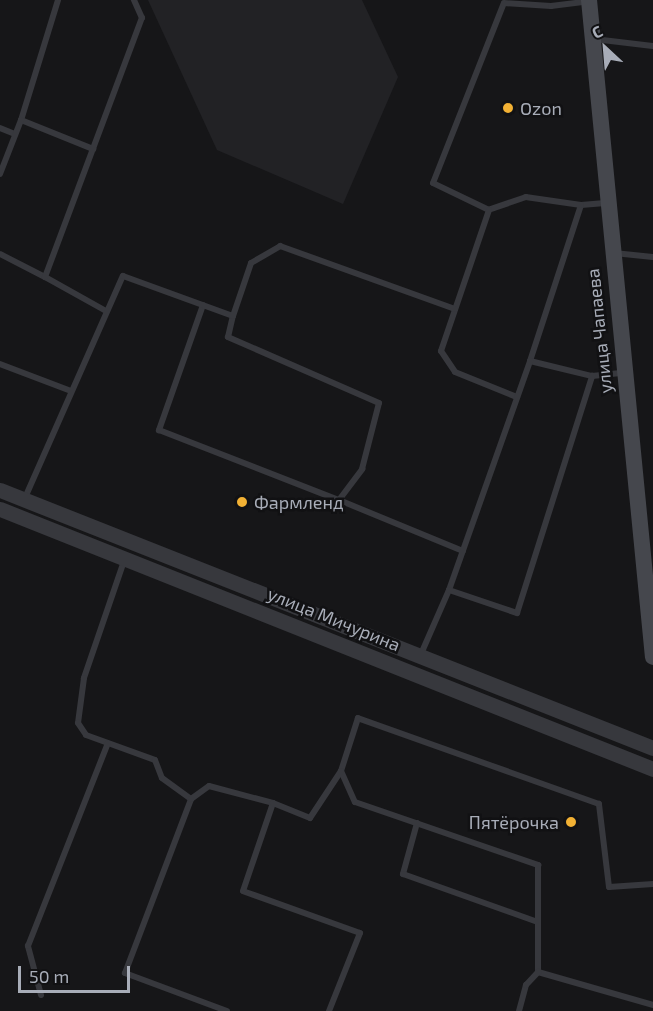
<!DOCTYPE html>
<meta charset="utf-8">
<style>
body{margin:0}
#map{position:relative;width:653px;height:1011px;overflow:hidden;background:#161618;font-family:"Exo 2",sans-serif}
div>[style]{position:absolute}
.built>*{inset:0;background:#222225}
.service>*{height:6px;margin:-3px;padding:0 3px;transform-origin:3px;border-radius:3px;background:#37383d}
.tertiary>*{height:15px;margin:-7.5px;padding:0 7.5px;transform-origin:7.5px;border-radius:7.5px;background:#37383d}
.secondary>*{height:16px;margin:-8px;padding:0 8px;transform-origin:8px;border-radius:8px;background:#45474d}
.dots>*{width:16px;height:16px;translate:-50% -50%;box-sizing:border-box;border:3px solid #111113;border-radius:50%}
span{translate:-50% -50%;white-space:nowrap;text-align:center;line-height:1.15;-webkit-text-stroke:5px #111113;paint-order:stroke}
.poi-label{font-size:18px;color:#a8adb8}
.left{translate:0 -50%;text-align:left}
.right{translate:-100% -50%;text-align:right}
.street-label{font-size:18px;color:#a8adb8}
.north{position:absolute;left:575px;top:18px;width:60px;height:60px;-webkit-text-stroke:4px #111113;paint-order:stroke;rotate:334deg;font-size:16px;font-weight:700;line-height:24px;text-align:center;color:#a8adb8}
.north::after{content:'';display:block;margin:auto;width:21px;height:27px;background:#a8adb8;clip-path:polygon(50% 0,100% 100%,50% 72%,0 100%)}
.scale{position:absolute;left:18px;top:966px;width:112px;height:27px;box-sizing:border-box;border:3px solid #a8adb8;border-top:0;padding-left:8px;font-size:18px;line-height:21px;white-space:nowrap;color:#a8adb8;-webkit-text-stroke:4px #111113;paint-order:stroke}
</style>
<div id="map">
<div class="built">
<i style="clip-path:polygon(148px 0,362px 0,398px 77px,343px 204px,217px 150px)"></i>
</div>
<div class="service">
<i style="left:58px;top:0;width:126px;rotate:107.1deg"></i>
<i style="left:21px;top:120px;width:78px;rotate:21.9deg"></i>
<i style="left:594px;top:39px;width:59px;rotate:6.8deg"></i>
<i style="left:0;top:128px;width:16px;rotate:22deg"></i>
<i style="left:0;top:174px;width:58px;rotate:-68.7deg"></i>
<i style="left:605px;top:203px;width:24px;rotate:175deg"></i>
<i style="left:581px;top:205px;width:164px;rotate:108.1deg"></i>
<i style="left:530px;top:361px;width:64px;rotate:13.6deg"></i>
<i style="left:592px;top:376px;width:31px;rotate:-6deg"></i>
<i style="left:581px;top:205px;width:56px;rotate:-171.7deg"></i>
<i style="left:526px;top:197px;width:39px;rotate:161deg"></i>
<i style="left:489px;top:210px;width:62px;rotate:-154.3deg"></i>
<i style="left:433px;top:183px;width:193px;rotate:-68.5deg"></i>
<i style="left:504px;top:3px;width:47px;rotate:3.7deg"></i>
<i style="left:551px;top:6px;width:38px;rotate:-7deg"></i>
<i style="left:489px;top:210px;width:149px;rotate:108.8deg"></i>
<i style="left:441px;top:351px;width:25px;rotate:56deg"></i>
<i style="left:455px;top:372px;width:67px;rotate:22deg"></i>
<i style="left:614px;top:253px;width:39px;rotate:6deg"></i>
<i style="left:0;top:254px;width:51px;rotate:27.1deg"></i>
<i style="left:203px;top:305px;width:133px;rotate:109.4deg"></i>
<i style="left:159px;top:430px;width:193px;rotate:21.3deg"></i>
<i style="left:339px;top:500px;width:39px;rotate:-53deg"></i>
<i style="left:362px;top:469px;width:68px;rotate:-75.6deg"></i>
<i style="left:379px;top:403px;width:165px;rotate:-156.4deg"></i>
<i style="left:228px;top:337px;width:22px;rotate:-77deg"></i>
<i style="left:106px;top:311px;width:70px;rotate:-150.9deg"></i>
<i style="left:45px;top:277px;width:277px;rotate:-69.5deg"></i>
<i style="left:142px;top:18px;width:20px;rotate:-114deg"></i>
<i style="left:0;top:364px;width:76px;rotate:20.8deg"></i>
<i style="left:24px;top:500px;width:245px;rotate:-66.2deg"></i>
<i style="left:123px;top:276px;width:117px;rotate:20deg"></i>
<i style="left:233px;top:316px;width:56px;rotate:-71.2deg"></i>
<i style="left:251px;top:263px;width:34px;rotate:-30deg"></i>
<i style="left:280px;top:246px;width:186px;rotate:19.8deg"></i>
<i style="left:339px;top:500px;width:134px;rotate:22.4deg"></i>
<i style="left:124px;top:561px;width:124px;rotate:108.9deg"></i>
<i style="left:84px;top:678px;width:45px;rotate:97.6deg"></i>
<i style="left:78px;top:723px;width:14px;rotate:56deg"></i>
<i style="left:86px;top:735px;width:73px;rotate:19.9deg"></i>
<i style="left:155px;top:760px;width:19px;rotate:69deg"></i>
<i style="left:162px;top:778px;width:36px;rotate:36deg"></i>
<i style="left:449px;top:590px;width:243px;rotate:-70.5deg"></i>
<i style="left:421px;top:654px;width:70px;rotate:-66.4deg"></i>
<i style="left:449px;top:590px;width:72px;rotate:18.7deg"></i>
<i style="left:517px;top:613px;width:249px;rotate:-72.4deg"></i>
<i style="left:417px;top:823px;width:53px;rotate:105.4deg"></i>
<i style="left:403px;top:874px;width:143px;rotate:19.6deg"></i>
<i style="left:653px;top:884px;width:44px;rotate:176.1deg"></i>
<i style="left:609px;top:887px;width:84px;rotate:-96.9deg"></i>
<i style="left:599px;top:804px;width:256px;rotate:-160.4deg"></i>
<i style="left:358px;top:718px;width:56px;rotate:107.8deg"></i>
<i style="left:341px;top:771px;width:34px;rotate:66deg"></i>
<i style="left:355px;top:802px;width:194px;rotate:19deg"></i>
<i style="left:538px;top:865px;width:107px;rotate:90deg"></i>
<i style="left:538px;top:972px;width:120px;rotate:16deg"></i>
<i style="left:41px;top:995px;width:51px;rotate:-104.9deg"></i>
<i style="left:28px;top:946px;width:218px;rotate:-68.5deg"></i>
<i style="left:227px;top:1011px;width:109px;rotate:-159.6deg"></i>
<i style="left:125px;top:973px;width:186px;rotate:-69.2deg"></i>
<i style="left:191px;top:799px;width:22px;rotate:-36deg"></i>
<i style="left:209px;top:786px;width:66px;rotate:14.9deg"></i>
<i style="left:329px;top:1011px;width:84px;rotate:-68.3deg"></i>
<i style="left:360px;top:933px;width:124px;rotate:-160.3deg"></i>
<i style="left:243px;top:891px;width:93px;rotate:-71.2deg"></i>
<i style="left:273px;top:803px;width:40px;rotate:22deg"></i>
<i style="left:310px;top:818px;width:56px;rotate:-56.6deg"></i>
<i style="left:519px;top:1011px;width:27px;rotate:-75deg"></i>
<i style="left:526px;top:985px;width:18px;rotate:-47deg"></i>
</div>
<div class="tertiary">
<i style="left:0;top:490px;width:702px;rotate:21.56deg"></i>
<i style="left:0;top:509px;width:703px;rotate:21.71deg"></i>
</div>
<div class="secondary">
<i style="left:589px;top:0;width:660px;rotate:84.44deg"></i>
</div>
<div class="dots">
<i style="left:508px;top:108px;background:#f2b134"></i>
<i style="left:242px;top:502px;background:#f2b134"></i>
<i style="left:571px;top:822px;background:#f2b134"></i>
</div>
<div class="poi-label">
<span class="left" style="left:520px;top:108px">Ozon</span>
<span class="left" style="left:254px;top:502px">Фармленд</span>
<span class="right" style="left:559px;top:822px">Пятёрочка</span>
</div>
<div class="street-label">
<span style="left:599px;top:331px;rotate:-96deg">улица Чапаева</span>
<span style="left:334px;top:619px;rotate:22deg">улица Мичурина</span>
</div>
<div class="north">С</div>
<div class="scale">50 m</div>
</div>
